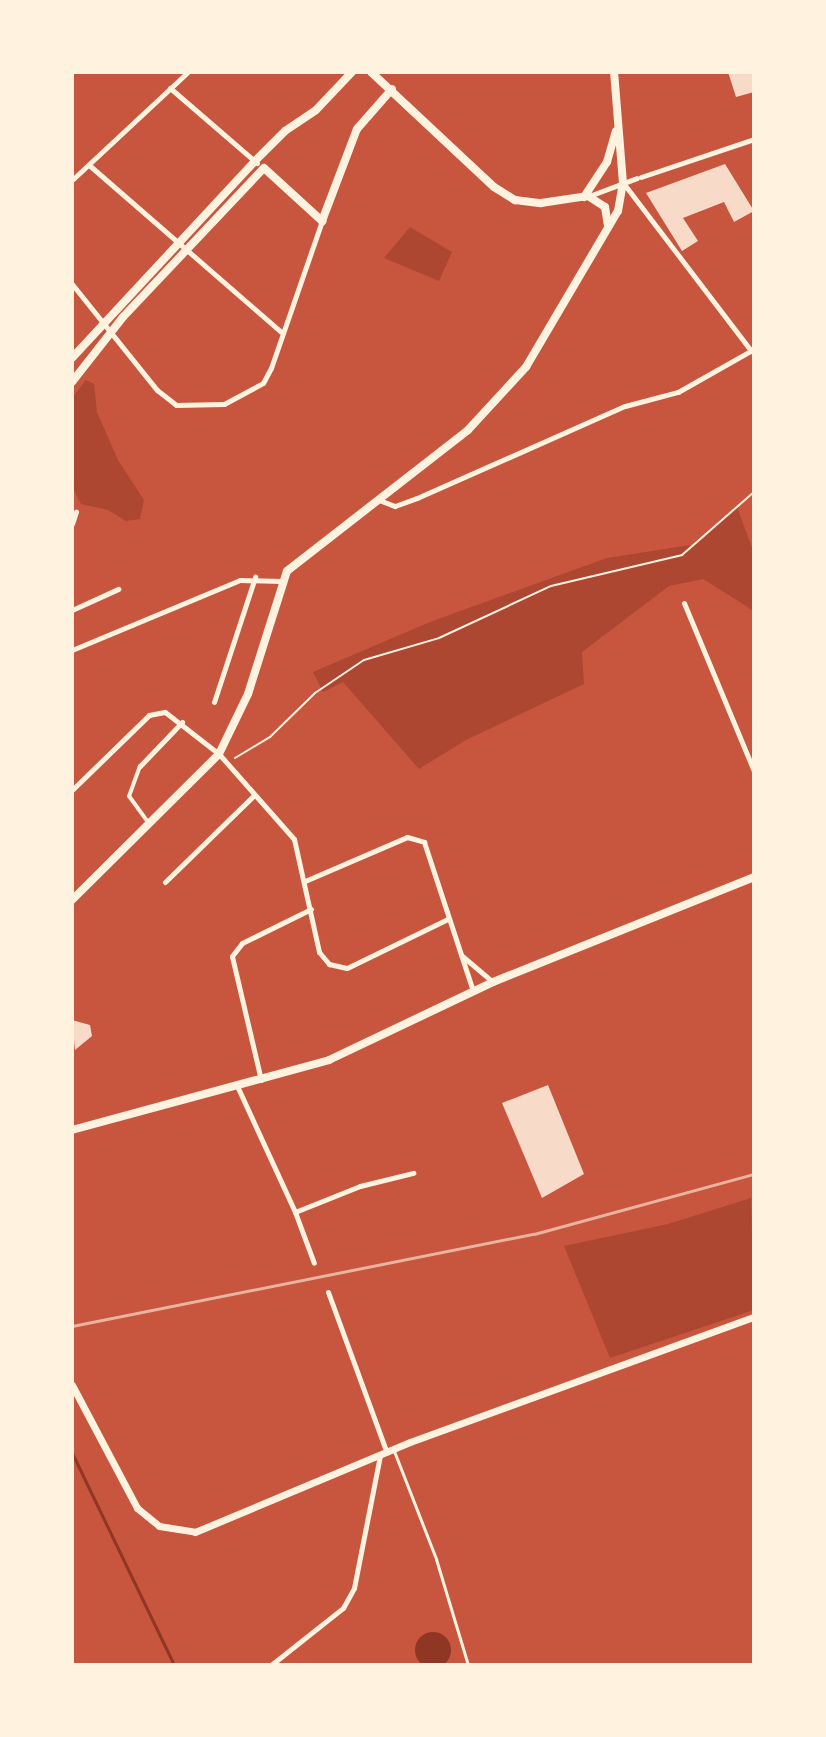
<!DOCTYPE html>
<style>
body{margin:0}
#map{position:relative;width:826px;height:1737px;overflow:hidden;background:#c8553d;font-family:"DejaVu Sans",sans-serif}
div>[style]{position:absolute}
.green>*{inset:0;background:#ae4732}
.water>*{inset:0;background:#8f3625}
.round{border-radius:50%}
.stream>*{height:3px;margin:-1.5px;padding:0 1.5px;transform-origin:1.5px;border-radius:1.5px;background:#8f3625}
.building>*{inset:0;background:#f7dbc8}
.path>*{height:2px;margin:-1px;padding:0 1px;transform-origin:1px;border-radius:1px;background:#fff3e0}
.service>*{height:3px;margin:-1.5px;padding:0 1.5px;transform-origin:1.5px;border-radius:1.5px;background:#fff3e0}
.pedestrian>*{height:4px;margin:-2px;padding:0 2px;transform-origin:2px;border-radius:2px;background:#fff3e0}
.minor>*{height:5px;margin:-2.5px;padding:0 2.5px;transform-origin:2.5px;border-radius:2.5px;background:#fff3e0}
.tertiary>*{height:7px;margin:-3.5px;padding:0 3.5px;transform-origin:3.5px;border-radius:3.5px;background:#fff3e0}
.secondary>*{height:8px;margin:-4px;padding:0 4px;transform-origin:4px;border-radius:4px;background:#fff3e0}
.rail>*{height:3px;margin:-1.5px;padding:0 1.5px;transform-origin:1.5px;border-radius:1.5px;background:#e9b49f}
span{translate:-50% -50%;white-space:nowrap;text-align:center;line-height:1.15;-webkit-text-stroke:6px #fff3e0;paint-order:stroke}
.frame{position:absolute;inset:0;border:74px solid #fff3e0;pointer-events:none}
</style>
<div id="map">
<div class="green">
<i style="clip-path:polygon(410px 227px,452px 252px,439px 281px,384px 258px)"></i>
<i style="clip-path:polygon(86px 380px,94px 384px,97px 412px,118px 460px,144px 500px,140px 519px,126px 521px,108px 510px,81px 504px,74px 490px,72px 398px)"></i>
<i style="clip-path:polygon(737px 507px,754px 553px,754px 611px,703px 579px,669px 586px,582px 652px,584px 684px,466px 740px,419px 769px,343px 682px,323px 692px,313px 672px,430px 622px,607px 558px,697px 544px)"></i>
<i style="clip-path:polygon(751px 1198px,754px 1310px,610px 1358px,564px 1246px,668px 1224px)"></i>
</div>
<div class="water">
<i class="round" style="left:415px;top:1632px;width:36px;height:36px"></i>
</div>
<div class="stream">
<i style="left:72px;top:1453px;width:235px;rotate:64.3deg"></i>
</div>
<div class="building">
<i style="clip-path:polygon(728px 72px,754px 72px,754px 92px,736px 97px)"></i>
<i style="clip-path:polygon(725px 164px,754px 211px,734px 222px,724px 202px,683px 218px,698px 241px,682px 251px,646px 193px)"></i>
<i style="clip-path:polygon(72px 1020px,90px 1025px,92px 1036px,75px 1050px)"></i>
<i style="clip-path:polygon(548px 1085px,584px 1174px,542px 1198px,502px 1103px)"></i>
</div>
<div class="path">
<i style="left:235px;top:758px;width:41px;rotate:-31deg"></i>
<i style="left:270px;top:737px;width:63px;rotate:-44.4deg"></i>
<i style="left:315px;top:693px;width:59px;rotate:-34deg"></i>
<i style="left:364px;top:660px;width:78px;rotate:-16.3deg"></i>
<i style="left:439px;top:638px;width:123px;rotate:-24.9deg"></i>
<i style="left:551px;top:586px;width:135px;rotate:-13.3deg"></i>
<i style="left:682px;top:555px;width:96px;rotate:-41.2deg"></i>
</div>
<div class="service">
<i style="left:394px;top:1451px;width:116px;rotate:68.7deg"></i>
<i style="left:436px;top:1559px;width:111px;rotate:73.2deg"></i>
</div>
<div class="pedestrian">
<i style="left:140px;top:766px;width:32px;rotate:110deg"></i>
<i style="left:129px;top:796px;width:32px;rotate:54deg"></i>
</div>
<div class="minor">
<i style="left:170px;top:88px;width:115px;rotate:40.8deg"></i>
<i style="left:89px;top:165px;width:254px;rotate:41deg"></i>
<i style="left:641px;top:177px;width:119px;rotate:-18.6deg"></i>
<i style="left:72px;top:180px;width:158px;rotate:-43deg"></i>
<i style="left:624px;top:184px;width:210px;rotate:52.7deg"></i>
<i style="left:589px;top:196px;width:51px;rotate:-20.6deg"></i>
<i style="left:72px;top:284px;width:136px;rotate:51.3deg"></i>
<i style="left:157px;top:390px;width:24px;rotate:38deg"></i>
<i style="left:176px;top:405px;width:48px;rotate:-1.2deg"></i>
<i style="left:224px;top:404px;width:44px;rotate:-28.3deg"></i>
<i style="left:263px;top:383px;width:17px;rotate:-62deg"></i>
<i style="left:271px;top:368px;width:156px;rotate:-70.9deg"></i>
<i style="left:379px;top:500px;width:17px;rotate:21deg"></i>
<i style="left:395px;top:506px;width:23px;rotate:-20deg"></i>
<i style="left:417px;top:498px;width:227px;rotate:-23.9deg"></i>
<i style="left:625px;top:406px;width:55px;rotate:-14.8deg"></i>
<i style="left:678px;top:392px;width:87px;rotate:-29.5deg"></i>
<i style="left:72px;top:524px;width:13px;rotate:-72deg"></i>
<i style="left:684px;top:603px;width:182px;rotate:67.4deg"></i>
<i style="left:72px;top:610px;width:51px;rotate:-24.5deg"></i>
<i style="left:72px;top:650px;width:182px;rotate:-22.6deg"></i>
<i style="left:240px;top:580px;width:41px;rotate:1.4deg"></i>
<i style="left:214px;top:702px;width:132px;rotate:-71.8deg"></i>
<i style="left:140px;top:766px;width:61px;rotate:-46.3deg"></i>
<i style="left:72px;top:790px;width:107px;rotate:-44.2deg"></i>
<i style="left:149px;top:715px;width:16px;rotate:-11deg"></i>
<i style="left:165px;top:712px;width:68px;rotate:37.9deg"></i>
<i style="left:219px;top:754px;width:113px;rotate:48.6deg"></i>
<i style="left:294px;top:839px;width:116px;rotate:77.5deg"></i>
<i style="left:319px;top:952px;width:16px;rotate:50deg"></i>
<i style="left:329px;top:964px;width:18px;rotate:13deg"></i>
<i style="left:347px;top:968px;width:112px;rotate:-25.9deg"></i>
<i style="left:305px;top:881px;width:111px;rotate:-23.3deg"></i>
<i style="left:407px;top:837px;width:18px;rotate:16deg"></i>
<i style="left:424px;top:842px;width:157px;rotate:71.8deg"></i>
<i style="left:165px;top:882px;width:123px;rotate:-44.3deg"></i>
<i style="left:461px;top:955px;width:42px;rotate:40.2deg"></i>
<i style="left:261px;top:1080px;width:127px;rotate:-103.2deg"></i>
<i style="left:232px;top:956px;width:16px;rotate:-52deg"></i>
<i style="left:242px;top:943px;width:77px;rotate:-26.2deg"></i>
<i style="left:238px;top:1088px;width:136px;rotate:65.3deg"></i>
<i style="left:295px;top:1212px;width:70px;rotate:-21.8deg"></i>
<i style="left:360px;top:1186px;width:55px;rotate:-13.8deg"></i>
<i style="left:295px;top:1212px;width:54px;rotate:69.6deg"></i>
<i style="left:328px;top:1292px;width:171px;rotate:69.9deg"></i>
<i style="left:271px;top:1665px;width:92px;rotate:-38.4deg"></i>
<i style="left:343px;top:1608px;width:23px;rotate:-61deg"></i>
<i style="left:354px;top:1588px;width:135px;rotate:-78.9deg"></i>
</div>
<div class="tertiary">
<i style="left:72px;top:1385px;width:139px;rotate:62.1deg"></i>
<i style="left:137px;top:1508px;width:28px;rotate:39deg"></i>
<i style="left:159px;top:1526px;width:36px;rotate:9deg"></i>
<i style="left:195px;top:1532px;width:233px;rotate:-22.7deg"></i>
<i style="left:410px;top:1442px;width:366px;rotate:-20deg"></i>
</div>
<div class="secondary">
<i style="left:371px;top:72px;width:168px;rotate:43.1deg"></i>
<i style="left:494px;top:187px;width:25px;rotate:32deg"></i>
<i style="left:515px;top:200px;width:26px;rotate:7deg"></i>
<i style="left:541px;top:203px;width:48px;rotate:-8.5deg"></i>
<i style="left:588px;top:196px;width:20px;rotate:33deg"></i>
<i style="left:605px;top:207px;width:18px;rotate:81deg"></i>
<i style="left:584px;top:197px;width:42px;rotate:-56.7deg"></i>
<i style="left:607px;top:162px;width:32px;rotate:-74deg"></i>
<i style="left:72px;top:358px;width:269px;rotate:-47.1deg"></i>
<i style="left:255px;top:161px;width:42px;rotate:-45deg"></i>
<i style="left:285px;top:131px;width:37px;rotate:-34deg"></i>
<i style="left:316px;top:110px;width:52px;rotate:-46.5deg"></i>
<i style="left:72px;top:382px;width:83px;rotate:-51.9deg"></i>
<i style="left:123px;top:317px;width:205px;rotate:-46.6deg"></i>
<i style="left:264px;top:168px;width:79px;rotate:42.4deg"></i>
<i style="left:322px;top:221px;width:98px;rotate:-69.2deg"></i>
<i style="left:357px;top:129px;width:53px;rotate:-48.8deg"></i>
<i style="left:72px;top:900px;width:207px;rotate:-44.8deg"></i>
<i style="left:219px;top:754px;width:67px;rotate:-64.2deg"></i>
<i style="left:248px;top:694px;width:129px;rotate:-72.4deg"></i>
<i style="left:287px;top:571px;width:229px;rotate:-37.9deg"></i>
<i style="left:468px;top:430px;width:86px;rotate:-47.4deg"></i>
<i style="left:526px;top:367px;width:181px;rotate:-59.5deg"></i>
<i style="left:618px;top:211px;width:28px;rotate:-80deg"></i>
<i style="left:623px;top:183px;width:111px;rotate:-94.6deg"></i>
<i style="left:72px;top:1130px;width:266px;rotate:-15.2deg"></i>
<i style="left:329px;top:1060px;width:182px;rotate:-25.4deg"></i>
<i style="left:493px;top:982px;width:281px;rotate:-21.9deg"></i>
</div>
<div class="rail">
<i style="left:72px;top:1326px;width:471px;rotate:-11.3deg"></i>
<i style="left:534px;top:1234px;width:228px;rotate:-15.3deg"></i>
</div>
<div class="frame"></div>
</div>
